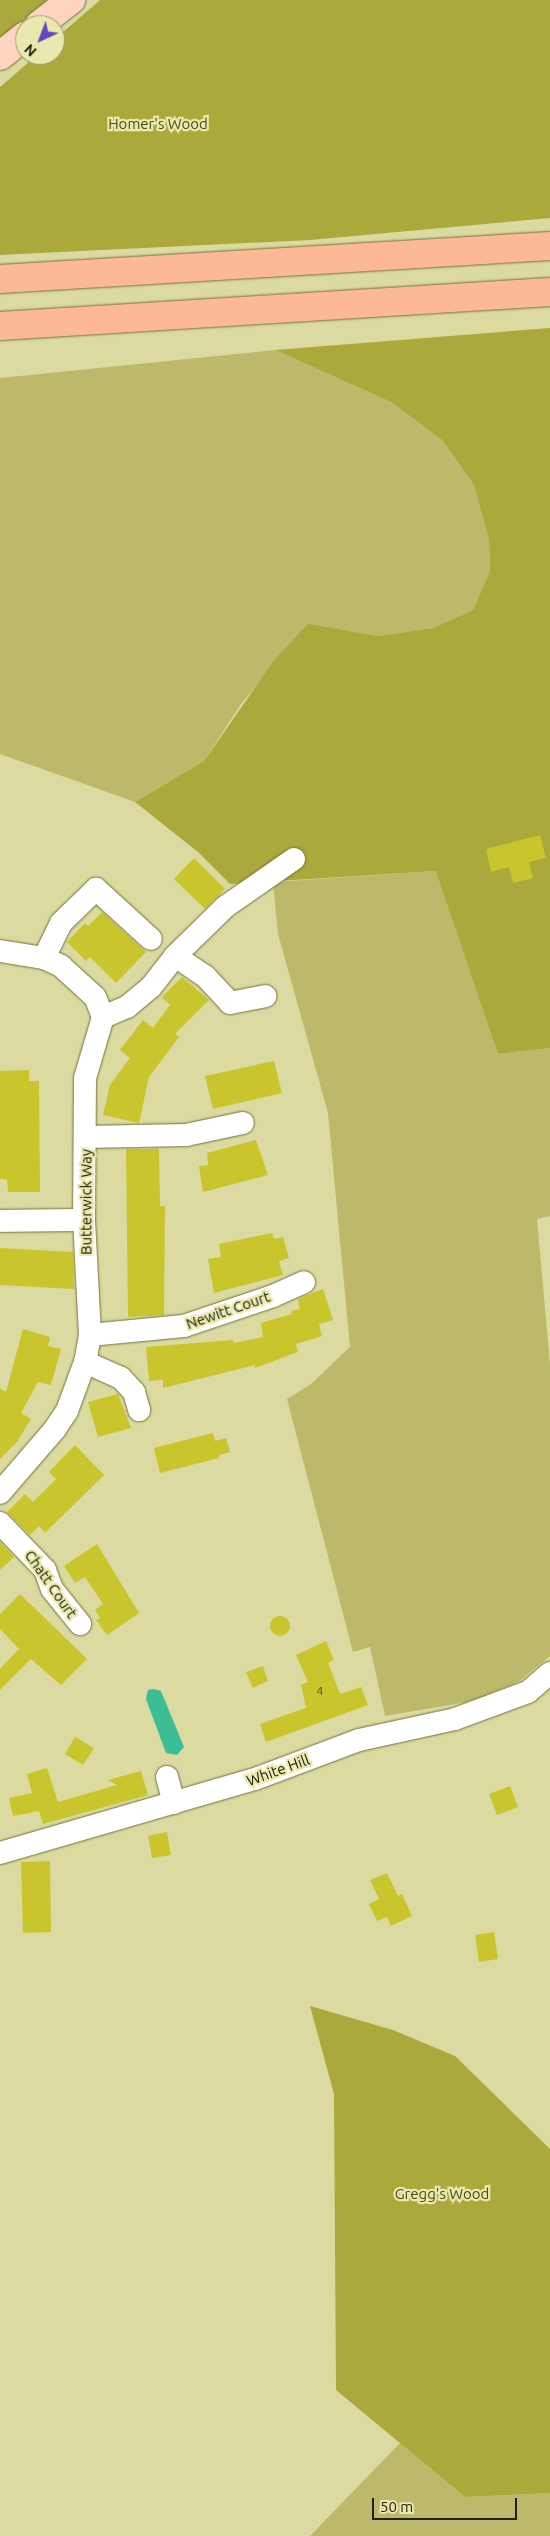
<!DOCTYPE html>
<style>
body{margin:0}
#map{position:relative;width:550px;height:2536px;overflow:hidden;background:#dbdba1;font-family:Ubuntu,sans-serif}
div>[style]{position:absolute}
.green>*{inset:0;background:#bcba6a}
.forest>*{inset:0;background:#aba83c}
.water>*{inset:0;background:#3bbe95}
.building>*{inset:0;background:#c9c52d}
.round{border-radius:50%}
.roads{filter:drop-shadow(0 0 1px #74723c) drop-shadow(0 0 1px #74723c)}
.minor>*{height:22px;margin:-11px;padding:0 11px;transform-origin:11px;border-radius:11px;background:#fff}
.major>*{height:28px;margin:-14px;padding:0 14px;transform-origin:14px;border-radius:14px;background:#fed4c0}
.highway>*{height:28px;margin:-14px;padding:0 14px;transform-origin:14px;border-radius:14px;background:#fdb896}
span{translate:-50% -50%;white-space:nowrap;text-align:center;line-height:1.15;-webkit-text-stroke:4.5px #e9e8ae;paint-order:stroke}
.number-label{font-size:12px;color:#4a4912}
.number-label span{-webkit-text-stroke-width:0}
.park-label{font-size:15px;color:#4e4c13}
.street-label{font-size:15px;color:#202009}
.north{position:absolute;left:15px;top:15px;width:50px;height:50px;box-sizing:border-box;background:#e9e8ae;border:1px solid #99986c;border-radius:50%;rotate:223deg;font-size:14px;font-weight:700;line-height:20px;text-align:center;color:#202009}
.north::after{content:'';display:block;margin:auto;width:18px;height:22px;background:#6147c0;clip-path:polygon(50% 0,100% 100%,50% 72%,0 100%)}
.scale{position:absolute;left:372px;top:2498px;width:145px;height:22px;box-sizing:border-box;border:2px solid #202009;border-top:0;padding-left:6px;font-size:15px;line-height:18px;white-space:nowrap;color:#202009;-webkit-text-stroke:4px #e9e8ae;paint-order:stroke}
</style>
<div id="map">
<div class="green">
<i style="clip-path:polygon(275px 350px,391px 402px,442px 440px,474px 485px,489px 540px,490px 571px,473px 610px,433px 628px,378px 636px,308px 625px,241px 704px,204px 761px,135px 802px,0 754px,0 378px)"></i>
<i style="clip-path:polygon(437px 871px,498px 1054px,550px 1048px,550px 1216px,537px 1219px,550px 1364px,550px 1656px,518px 1682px,472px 1701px,385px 1716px,370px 1647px,353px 1652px,287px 1399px,311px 1384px,350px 1347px,328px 1113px,278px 934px,273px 882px)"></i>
<i style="clip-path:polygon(400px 2443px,465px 2497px,550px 2493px,550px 2536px,310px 2536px)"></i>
</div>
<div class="forest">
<i style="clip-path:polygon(0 0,49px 0,0 40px)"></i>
<i style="clip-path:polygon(100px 0,550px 0,550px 218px,310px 240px,0 255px,0 87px,37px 55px,55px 55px,55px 39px)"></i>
<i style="clip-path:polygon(550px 328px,550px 1048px,498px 1054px,436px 871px,230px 884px,198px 852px,135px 802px,204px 761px,275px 659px,308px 624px,378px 636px,433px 628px,473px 610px,490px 571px,489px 540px,474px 485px,442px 440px,391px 402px,275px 350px)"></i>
<i style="clip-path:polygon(310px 2006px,393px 2030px,455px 2056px,550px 2149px,550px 2493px,465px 2497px,336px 2390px,334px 2094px)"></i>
</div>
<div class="water">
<i style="clip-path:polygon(154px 1689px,161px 1691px,184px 1747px,177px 1755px,166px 1753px,146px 1699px,148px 1690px)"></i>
</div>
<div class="building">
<i style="clip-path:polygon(540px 835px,546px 858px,529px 862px,533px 878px,513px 883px,509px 867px,491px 872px,486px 849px)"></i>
<i style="clip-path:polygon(194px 858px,225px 889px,205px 909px,174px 879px)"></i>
<i style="clip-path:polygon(102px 912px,146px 952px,116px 983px,90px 957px,86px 961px,67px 942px,85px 923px,88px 926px)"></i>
<i style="clip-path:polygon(182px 977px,209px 1000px,175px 1034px,179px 1037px,149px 1077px,139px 1123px,103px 1115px,110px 1085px,130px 1058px,120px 1050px,143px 1020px,153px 1028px,170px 1005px,162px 997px)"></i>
<i style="clip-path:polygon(274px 1061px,282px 1093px,213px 1109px,205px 1076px)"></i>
<i style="clip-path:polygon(29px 1070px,29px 1081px,39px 1081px,40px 1192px,8px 1192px,7px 1179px,0 1179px,0 1071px)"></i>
<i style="clip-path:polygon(256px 1140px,268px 1175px,203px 1192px,199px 1166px,208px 1165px,207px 1153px)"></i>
<i style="clip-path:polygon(126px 1149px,159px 1149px,160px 1206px,165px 1206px,164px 1315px,128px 1317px)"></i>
<i style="clip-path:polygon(272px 1233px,274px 1239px,283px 1237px,289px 1258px,279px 1261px,283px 1275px,214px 1293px,208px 1259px,221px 1257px,219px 1244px)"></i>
<i style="clip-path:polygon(0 1248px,73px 1252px,74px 1289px,0 1285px)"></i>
<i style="clip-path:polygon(323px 1289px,333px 1320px,319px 1324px,322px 1336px,296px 1344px,298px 1352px,255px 1368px,255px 1365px,163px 1388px,163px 1380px,149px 1381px,146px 1347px,233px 1340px,234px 1343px,263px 1337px,261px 1323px,292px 1314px,291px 1311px,300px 1309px,298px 1299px)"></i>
<i style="clip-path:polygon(23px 1329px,50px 1337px,48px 1346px,61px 1349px,51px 1385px,38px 1382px,21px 1413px,31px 1419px,17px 1442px,0 1459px,0 1388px,6px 1392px)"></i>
<i style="clip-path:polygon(118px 1394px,131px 1428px,98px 1437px,88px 1402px)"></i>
<i style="clip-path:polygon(213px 1433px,215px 1441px,226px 1438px,230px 1452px,219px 1455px,219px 1458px,160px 1473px,154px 1448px)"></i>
<i style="clip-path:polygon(75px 1445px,104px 1475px,45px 1533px,39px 1526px,30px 1535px,7px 1512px,25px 1494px,33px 1502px,56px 1479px,49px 1472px)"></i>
<i style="clip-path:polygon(0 1542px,14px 1557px,0 1570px)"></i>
<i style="clip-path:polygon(97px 1544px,139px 1613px,107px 1635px,96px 1620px,100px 1618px,95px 1610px,103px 1604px,85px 1577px,75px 1583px,64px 1566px)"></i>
<i style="clip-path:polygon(20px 1594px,87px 1659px,61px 1685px,31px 1659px,0 1690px,0 1669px,19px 1649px,0 1629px,0 1614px)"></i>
<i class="round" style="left:270px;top:1616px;width:20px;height:20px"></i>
<i style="clip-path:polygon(326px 1641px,334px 1660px,328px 1663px,340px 1694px,361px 1687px,368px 1705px,266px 1742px,260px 1724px,306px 1708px,301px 1685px,308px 1682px,296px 1655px)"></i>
<i style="clip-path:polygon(263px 1666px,268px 1681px,253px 1688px,246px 1672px)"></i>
<i style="clip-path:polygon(75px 1737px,94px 1748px,83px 1765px,65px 1754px)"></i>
<i style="clip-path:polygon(47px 1768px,58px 1802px,117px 1785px,108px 1780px,141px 1771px,148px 1795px,43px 1824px,39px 1811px,13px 1816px,9px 1798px,32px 1793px,27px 1774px)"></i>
<i style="clip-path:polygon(510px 1786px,518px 1807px,497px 1815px,489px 1794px)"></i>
<i style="clip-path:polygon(167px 1832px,171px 1855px,152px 1858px,148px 1836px)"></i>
<i style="clip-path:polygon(50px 1861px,51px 1932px,23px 1933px,21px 1862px)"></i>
<i style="clip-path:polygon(387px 1873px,398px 1896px,402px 1894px,412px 1916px,391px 1926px,387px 1917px,377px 1921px,369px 1904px,379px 1899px,370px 1880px)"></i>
<i style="clip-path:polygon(494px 1932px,498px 1959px,479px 1962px,475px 1935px)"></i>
</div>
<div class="roads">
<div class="minor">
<i style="left:0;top:951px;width:45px;rotate:9deg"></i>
<i style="left:44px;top:958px;width:19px;rotate:25deg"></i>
<i style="left:61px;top:966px;width:46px;rotate:42.4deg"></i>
<i style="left:95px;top:997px;width:22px;rotate:68deg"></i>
<i style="left:103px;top:1017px;width:64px;rotate:106.4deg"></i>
<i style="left:85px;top:1078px;width:142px;rotate:90.4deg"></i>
<i style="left:84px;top:1220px;width:115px;rotate:87deg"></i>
<i style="left:90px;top:1335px;width:27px;rotate:100deg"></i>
<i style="left:85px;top:1362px;width:52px;rotate:110.2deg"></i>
<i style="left:67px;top:1411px;width:22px;rotate:124deg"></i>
<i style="left:55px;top:1429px;width:84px;rotate:130.7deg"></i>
<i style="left:175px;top:956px;width:70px;rotate:-44.4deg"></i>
<i style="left:225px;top:907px;width:84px;rotate:-34.8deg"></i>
<i style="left:44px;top:958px;width:39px;rotate:-64deg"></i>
<i style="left:61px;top:923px;width:49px;rotate:-44.2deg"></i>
<i style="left:96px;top:889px;width:74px;rotate:42.3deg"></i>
<i style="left:103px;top:1017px;width:26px;rotate:-23deg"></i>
<i style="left:127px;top:1007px;width:31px;rotate:-40deg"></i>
<i style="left:151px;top:987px;width:39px;rotate:-52deg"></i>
<i style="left:175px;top:956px;width:36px;rotate:34deg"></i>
<i style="left:205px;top:976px;width:37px;rotate:47deg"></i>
<i style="left:230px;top:1003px;width:36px;rotate:-11deg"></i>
<i style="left:86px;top:1137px;width:100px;rotate:-1.1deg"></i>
<i style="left:186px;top:1135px;width:58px;rotate:-11.9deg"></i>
<i style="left:0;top:1221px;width:84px;rotate:-0.7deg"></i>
<i style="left:90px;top:1335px;width:94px;rotate:-5.5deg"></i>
<i style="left:184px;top:1326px;width:94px;rotate:-18.6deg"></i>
<i style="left:273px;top:1296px;width:34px;rotate:-24deg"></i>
<i style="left:85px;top:1362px;width:39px;rotate:24deg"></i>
<i style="left:121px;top:1378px;width:19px;rotate:47deg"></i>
<i style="left:134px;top:1392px;width:19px;rotate:74deg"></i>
<i style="left:0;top:1523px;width:65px;rotate:46.2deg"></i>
<i style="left:45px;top:1570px;width:20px;rotate:70deg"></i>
<i style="left:52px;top:1589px;width:45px;rotate:51.3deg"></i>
<i style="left:167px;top:1777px;width:27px;rotate:75deg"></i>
<i style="left:0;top:1853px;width:266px;rotate:-16.2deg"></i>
<i style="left:255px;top:1779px;width:111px;rotate:-20.6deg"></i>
<i style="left:359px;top:1740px;width:98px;rotate:-12.3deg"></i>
<i style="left:455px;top:1719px;width:78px;rotate:-20.3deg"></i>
<i style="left:528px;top:1692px;width:29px;rotate:-41deg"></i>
</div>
<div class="major">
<i style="left:39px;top:25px;width:41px;rotate:-38deg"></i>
<i style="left:0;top:56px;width:32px;rotate:-39deg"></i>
</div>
<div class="highway">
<i style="left:0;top:279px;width:551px;rotate:-3.43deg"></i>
<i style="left:0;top:326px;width:551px;rotate:-3.54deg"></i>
</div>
</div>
<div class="number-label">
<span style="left:320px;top:1691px">4</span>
</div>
<div class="park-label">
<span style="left:158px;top:124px">Homer's Wood</span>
<span style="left:442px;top:2194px">Gregg's Wood</span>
</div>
<div class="street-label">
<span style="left:86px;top:1202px;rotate:-90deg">Butterwick Way</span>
<span style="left:228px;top:1310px;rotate:-19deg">Newitt Court</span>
<span style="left:51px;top:1584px;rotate:55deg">Chatt Court</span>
<span style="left:278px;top:1770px;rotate:-20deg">White Hill</span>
</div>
<div class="north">N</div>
<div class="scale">50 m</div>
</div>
